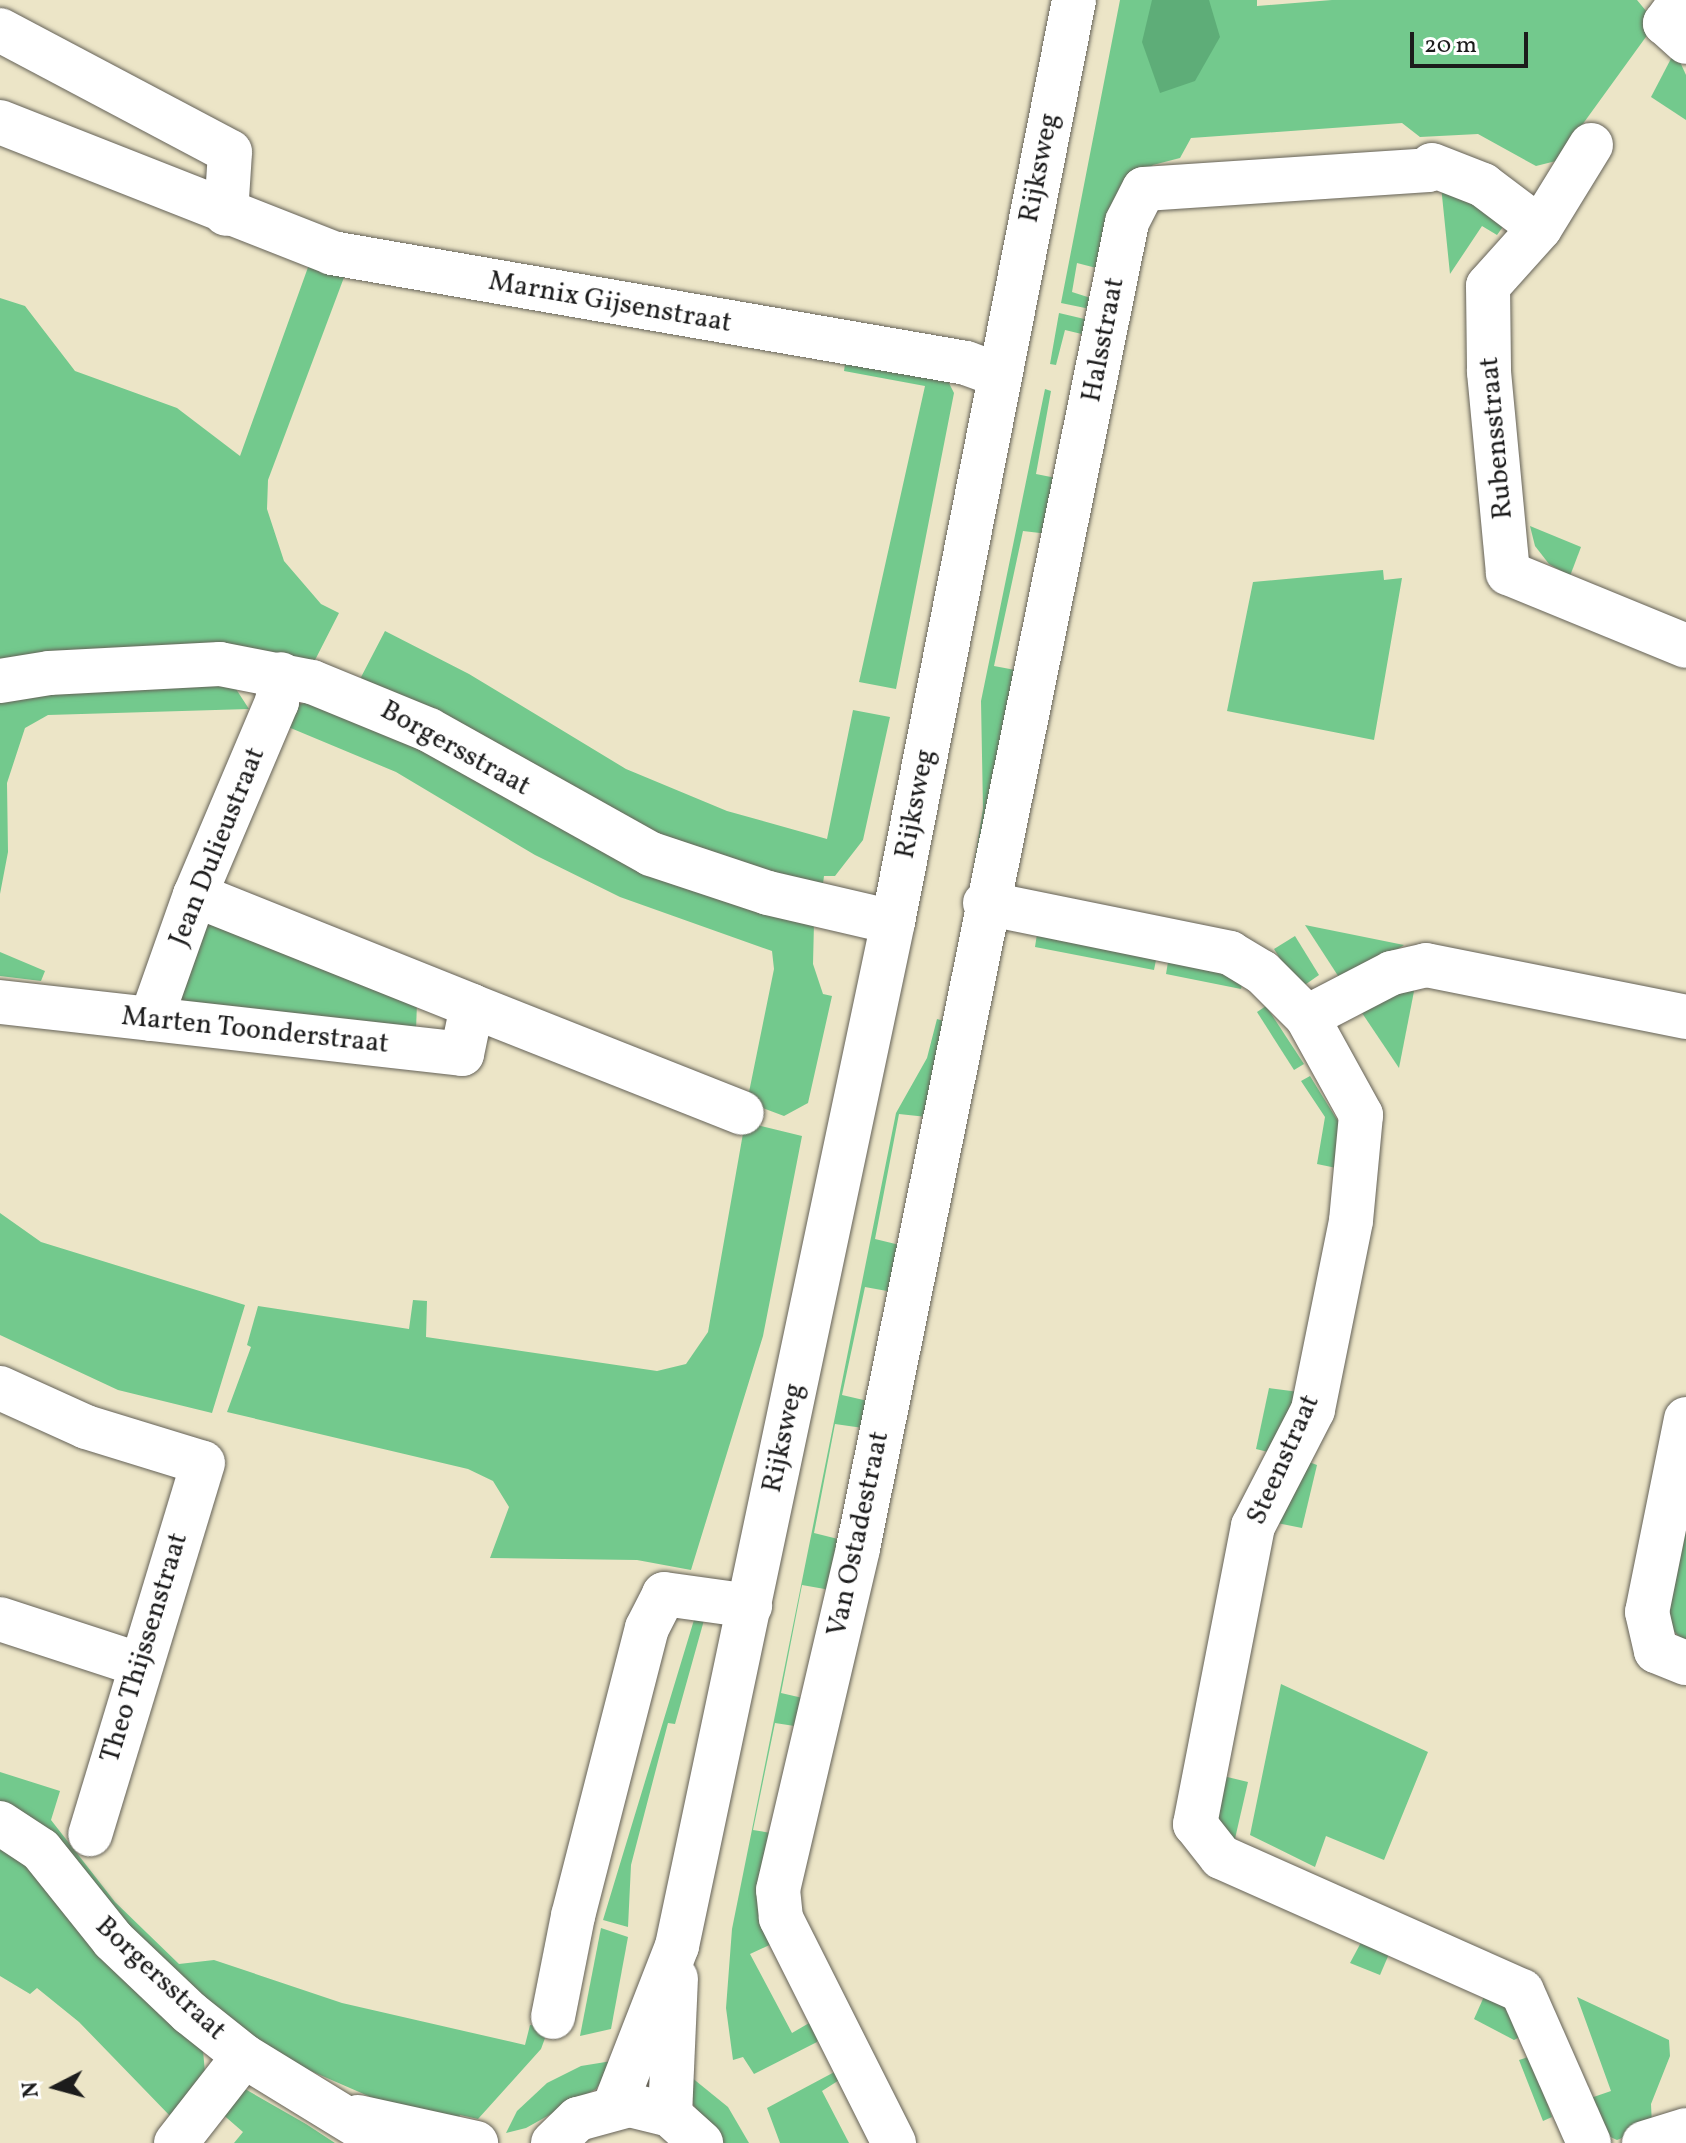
<!DOCTYPE html>
<style>
body{margin:0}
#map{position:relative;width:1686px;height:2143px;overflow:hidden;background:#ece5c7;font-family:Vollkorn,serif}
div>[style]{position:absolute}
.green>*{inset:0;background:#73c98d}
.forest>*{inset:0;background:#5ead78}
.roads{filter:drop-shadow(0 0 2px #656258) drop-shadow(0 0 2px #656258)}
.minor>*{height:44px;margin:-22px;padding:0 22px;transform-origin:22px;border-radius:22px;background:#fff}
span{translate:-50% -50%;white-space:nowrap;text-align:center;line-height:1.15;-webkit-text-stroke:6px #fff;paint-order:stroke}
.street-label{font-size:28px;color:#1c1c1c}
.north{position:absolute;left:16px;top:2047px;width:80px;height:80px;-webkit-text-stroke:6px #fff;paint-order:stroke;rotate:264deg;font-size:22px;font-weight:700;line-height:32px;text-align:center;color:#1c1c1c}
.north::after{content:'';display:block;margin:auto;width:28px;height:36px;background:#1c1c1c;clip-path:polygon(50% 0,100% 100%,50% 72%,0 100%)}
.scale{position:absolute;left:1410px;top:32px;width:118px;height:36px;box-sizing:border-box;border:4px solid #1c1c1c;border-top:0;padding-left:10px;font-size:24px;line-height:28px;white-space:nowrap;color:#1c1c1c;-webkit-text-stroke:6px #fff;paint-order:stroke}
</style>
<div id="map">
<div class="green">
<i style="clip-path:polygon(1120px 0,1257px 0,1257px 6px,1332px 0,1637px 0,1656px 23px,1556px 161px,1536px 166px,1478px 134px,1420px 137px,1402px 123px,1191px 138px,1180px 158px,1153px 165px,1123px 192px,1104px 270px,1077px 263px,1072px 292px,1097px 300px,1095px 310px,1061px 303px)"></i>
<i style="clip-path:polygon(1675px 51px,1686px 75px,1686px 120px,1651px 97px)"></i>
<i style="clip-path:polygon(1440px 176px,1510px 217px,1497px 235px,1482px 226px,1450px 274px)"></i>
<i style="clip-path:polygon(311px 259px,346px 272px,268px 480px,267px 509px,284px 561px,321px 604px,339px 613px,313px 664px,0 664px,0 298px,25px 306px,75px 371px,177px 408px,240px 456px)"></i>
<i style="clip-path:polygon(1059px 313px,1093px 321px,1090px 336px,1065px 330px,1056px 365px,1050px 364px)"></i>
<i style="clip-path:polygon(846px 357px,947px 379px,954px 393px,896px 689px,859px 682px,925px 386px,844px 371px)"></i>
<i style="clip-path:polygon(1045px 389px,1051px 391px,1036px 474px,1061px 479px,1057px 535px,1023px 531px,994px 666px,1021px 671px,970px 890px,983px 809px,981px 701px)"></i>
<i style="clip-path:polygon(1530px 526px,1581px 547px,1570px 576px,1549px 564px,1535px 546px)"></i>
<i style="clip-path:polygon(1383px 570px,1384px 580px,1402px 578px,1374px 740px,1227px 711px,1253px 582px)"></i>
<i style="clip-path:polygon(385px 631px,469px 674px,626px 769px,727px 811px,827px 839px,853px 710px,890px 717px,863px 840px,835px 876px,824px 876px,822px 891px,713px 861px,359px 681px)"></i>
<i style="clip-path:polygon(193px 682px,236px 689px,249px 709px,48px 715px,25px 728px,7px 783px,8px 852px,0 894px,0 696px)"></i>
<i style="clip-path:polygon(319px 700px,814px 923px,813px 964px,823px 994px,832px 996px,808px 1103px,784px 1116px,747px 1102px,774px 969px,772px 951px,620px 897px,535px 855px,396px 772px,281px 724px,295px 705px)"></i>
<i style="clip-path:polygon(203px 920px,417px 1003px,416px 1030px,180px 1002px)"></i>
<i style="clip-path:polygon(1305px 925px,1404px 945px,1344px 985px)"></i>
<i style="clip-path:polygon(1037px 934px,1156px 960px,1154px 970px,1035px 947px)"></i>
<i style="clip-path:polygon(1295px 936px,1319px 975px,1299px 989px,1274px 949px)"></i>
<i style="clip-path:polygon(0 952px,45px 971px,41px 981px,0 976px)"></i>
<i style="clip-path:polygon(1168px 962px,1235px 974px,1243px 980px,1241px 989px,1166px 974px)"></i>
<i style="clip-path:polygon(1416px 981px,1399px 1068px,1360px 1010px)"></i>
<i style="clip-path:polygon(1266px 1006px,1304px 1064px,1294px 1070px,1257px 1012px)"></i>
<i style="clip-path:polygon(937px 1019px,947px 1022px,927px 1117px,899px 1114px,875px 1239px,908px 1247px,898px 1293px,865px 1287px,842px 1395px,868px 1401px,863px 1428px,835px 1424px,814px 1533px,846px 1541px,836px 1591px,802px 1585px,781px 1693px,807px 1699px,801px 1727px,775px 1723px,753px 1830px,777px 1834px,778px 1941px,750px 1954px,792px 2033px,816px 2019px,821px 2029px,817px 2042px,754px 2074px,743px 2057px,733px 2060px,726px 2008px,732px 1929px,896px 1113px,927px 1058px)"></i>
<i style="clip-path:polygon(1310px 1076px,1349px 1139px,1346px 1170px,1317px 1164px,1325px 1117px,1301px 1081px)"></i>
<i style="clip-path:polygon(745px 1122px,802px 1136px,763px 1336px,691px 1570px,637px 1560px,490px 1558px,509px 1507px,493px 1481px,468px 1469px,227px 1412px,251px 1347px,247px 1345px,258px 1306px,409px 1329px,413px 1300px,427px 1301px,426px 1337px,657px 1371px,686px 1364px,708px 1332px)"></i>
<i style="clip-path:polygon(0 1213px,41px 1242px,245px 1305px,212px 1413px,118px 1390px,0 1335px)"></i>
<i style="clip-path:polygon(1269px 1388px,1299px 1392px,1268px 1452px,1256px 1449px)"></i>
<i style="clip-path:polygon(1298px 1458px,1317px 1465px,1302px 1528px,1272px 1522px)"></i>
<i style="clip-path:polygon(1686px 1518px,1686px 1644px,1673px 1630px,1667px 1601px)"></i>
<i style="clip-path:polygon(697px 1610px,706px 1613px,675px 1724px,668px 1723px,631px 1865px,628px 1927px,603px 1920px)"></i>
<i style="clip-path:polygon(1281px 1684px,1428px 1752px,1384px 1860px,1326px 1836px,1315px 1867px,1250px 1835px)"></i>
<i style="clip-path:polygon(0 1772px,60px 1791px,51px 1820px,115px 1902px,179px 1964px,214px 1960px,342px 2003px,525px 2045px,530px 2025px,537px 2026px,548px 2030px,541px 2049px,478px 2119px,460px 2115px,457px 2125px,389px 2105px,304px 2068px,229px 2022px,0 1805px)"></i>
<i style="clip-path:polygon(1219px 1775px,1248px 1782px,1234px 1843px,1218px 1823px)"></i>
<i style="clip-path:polygon(0 1844px,22px 1859px,203px 2050px,205px 2073px,173px 2119px,79px 2022px,37px 1988px,30px 1994px,0 1976px)"></i>
<i style="clip-path:polygon(601px 1928px,628px 1937px,611px 2029px,580px 2036px)"></i>
<i style="clip-path:polygon(1365px 1935px,1392px 1947px,1380px 1975px,1350px 1963px)"></i>
<i style="clip-path:polygon(1486px 1992px,1506px 2002px,1522px 2036px,1514px 2040px,1474px 2019px)"></i>
<i style="clip-path:polygon(1577px 1997px,1669px 2040px,1670px 2056px,1651px 2104px,1652px 2126px,1617px 2140px,1595px 2130px,1582px 2101px,1611px 2091px)"></i>
<i style="clip-path:polygon(1531px 2056px,1552px 2117px,1543px 2121px,1519px 2060px)"></i>
<i style="clip-path:polygon(618px 2060px,596px 2089px,526px 2128px,506px 2133px,517px 2111px,547px 2083px,581px 2066px)"></i>
<i style="clip-path:polygon(840px 2069px,844px 2077px,822px 2091px,849px 2143px,780px 2143px,767px 2108px)"></i>
<i style="clip-path:polygon(691px 2077px,728px 2107px,749px 2143px,718px 2143px,693px 2104px)"></i>
<i style="clip-path:polygon(245px 2089px,306px 2124px,335px 2143px,234px 2143px,243px 2132px,220px 2112px)"></i>
</div>
<div class="forest">
<i style="clip-path:polygon(1152px 0,1209px 0,1220px 37px,1195px 81px,1160px 93px,1142px 42px)"></i>
</div>
<div class="roads">
<div class="minor">
<i style="left:1682px;top:0;width:29px;rotate:126deg"></i>
<i style="left:1665px;top:23px;width:28px;rotate:42deg"></i>
<i style="left:0;top:30px;width:260px;rotate:27.9deg"></i>
<i style="left:230px;top:152px;width:62px;rotate:93.7deg"></i>
<i style="left:0;top:122px;width:357px;rotate:21.5deg"></i>
<i style="left:332px;top:253px;width:643px;rotate:9.84deg"></i>
<i style="left:966px;top:363px;width:35px;rotate:20deg"></i>
<i style="left:1591px;top:145px;width:97px;rotate:121.6deg"></i>
<i style="left:1540px;top:228px;width:78px;rotate:131.9deg"></i>
<i style="left:1488px;top:286px;width:86px;rotate:89.3deg"></i>
<i style="left:1489px;top:372px;width:202px;rotate:84.6deg"></i>
<i style="left:1508px;top:573px;width:192px;rotate:22.3deg"></i>
<i style="left:0;top:681px;width:50px;rotate:-9.3deg"></i>
<i style="left:49px;top:673px;width:171px;rotate:-3deg"></i>
<i style="left:220px;top:664px;width:94px;rotate:11.1deg"></i>
<i style="left:312px;top:682px;width:126px;rotate:22.3deg"></i>
<i style="left:429px;top:730px;width:254px;rotate:29.2deg"></i>
<i style="left:651px;top:854px;width:123px;rotate:18.4deg"></i>
<i style="left:768px;top:893px;width:128px;rotate:13.1deg"></i>
<i style="left:195px;top:895px;width:298px;rotate:21.8deg"></i>
<i style="left:985px;top:903px;width:250px;rotate:11.5deg"></i>
<i style="left:1230px;top:953px;width:37px;rotate:31deg"></i>
<i style="left:1262px;top:972px;width:64px;rotate:45deg"></i>
<i style="left:1307px;top:1017px;width:112px;rotate:61.1deg"></i>
<i style="left:1361px;top:1115px;width:106px;rotate:95.4deg"></i>
<i style="left:1351px;top:1221px;width:193px;rotate:101.4deg"></i>
<i style="left:1313px;top:1410px;width:131px;rotate:117.3deg"></i>
<i style="left:1253px;top:1526px;width:304px;rotate:101deg"></i>
<i style="left:1195px;top:1824px;width:42px;rotate:51.8deg"></i>
<i style="left:1221px;top:1857px;width:329px;rotate:24deg"></i>
<i style="left:1522px;top:1991px;width:166px;rotate:66.2deg"></i>
<i style="left:0;top:1002px;width:465px;rotate:6.4deg"></i>
<i style="left:462px;top:1054px;width:49px;rotate:-78.2deg"></i>
<i style="left:472px;top:1006px;width:290px;rotate:21.6deg"></i>
<i style="left:1307px;top:1017px;width:96px;rotate:-27.4deg"></i>
<i style="left:1392px;top:973px;width:35px;rotate:-13deg"></i>
<i style="left:1426px;top:965px;width:265px;rotate:11.3deg"></i>
<i style="left:151px;top:1019px;width:132px;rotate:-70.5deg"></i>
<i style="left:195px;top:895px;width:210px;rotate:-67deg"></i>
<i style="left:277px;top:702px;width:28px;rotate:-82deg"></i>
<i style="left:0;top:1388px;width:94px;rotate:24.4deg"></i>
<i style="left:86px;top:1427px;width:122px;rotate:17.1deg"></i>
<i style="left:203px;top:1463px;width:388px;rotate:106.9deg"></i>
<i style="left:1686px;top:1419px;width:197px;rotate:101.4deg"></i>
<i style="left:1647px;top:1612px;width:40px;rotate:77deg"></i>
<i style="left:1656px;top:1651px;width:32px;rotate:22deg"></i>
<i style="left:0;top:1619px;width:145px;rotate:18.1deg"></i>
<i style="left:0;top:1823px;width:49px;rotate:33.4deg"></i>
<i style="left:41px;top:1850px;width:115px;rotate:51.3deg"></i>
<i style="left:113px;top:1940px;width:106px;rotate:43.5deg"></i>
<i style="left:190px;top:2013px;width:69px;rotate:38.5deg"></i>
<i style="left:244px;top:2056px;width:167px;rotate:31.5deg"></i>
<i style="left:553px;top:2017px;width:103px;rotate:-78.8deg"></i>
<i style="left:573px;top:1916px;width:297px;rotate:-75.6deg"></i>
<i style="left:647px;top:1628px;width:38px;rotate:-63deg"></i>
<i style="left:664px;top:1594px;width:87px;rotate:7.9deg"></i>
<i style="left:615px;top:2105px;width:171px;rotate:-68.7deg"></i>
<i style="left:677px;top:1946px;width:1047px;rotate:-78.09deg"></i>
<i style="left:893px;top:922px;width:940px;rotate:-78.89deg"></i>
<i style="left:670px;top:2115px;width:137px;rotate:-87.5deg"></i>
<i style="left:358px;top:2117px;width:121px;rotate:12.4deg"></i>
<i style="left:176px;top:2143px;width:110px;rotate:-52deg"></i>
<i style="left:553px;top:2143px;width:35px;rotate:-44deg"></i>
<i style="left:578px;top:2119px;width:53px;rotate:-15.4deg"></i>
<i style="left:629px;top:2105px;width:42px;rotate:13.7deg"></i>
<i style="left:670px;top:2115px;width:42px;rotate:42.1deg"></i>
<i style="left:894px;top:2143px;width:252px;rotate:-116.7deg"></i>
<i style="left:781px;top:1918px;width:28px;rotate:-96deg"></i>
<i style="left:778px;top:1890px;width:351px;rotate:-76.8deg"></i>
<i style="left:858px;top:1548px;width:1353px;rotate:-78.53deg"></i>
<i style="left:1127px;top:222px;width:37px;rotate:-63deg"></i>
<i style="left:1144px;top:189px;width:285px;rotate:-3.8deg"></i>
<i style="left:1428px;top:170px;width:6px;rotate:-51deg"></i>
<i style="left:1432px;top:165px;width:55px;rotate:21.4deg"></i>
<i style="left:1483px;top:185px;width:71px;rotate:37deg"></i>
<i style="left:1644px;top:2143px;width:44px;rotate:-17.2deg"></i>
</div>
</div>
<div class="street-label">
<span style="left:1040px;top:168px;rotate:-79deg">Rijksweg</span>
<span style="left:610px;top:303px;rotate:10deg">Marnix Gijsenstraat</span>
<span style="left:1104px;top:340px;rotate:-79deg">Halsstraat</span>
<span style="left:1497px;top:438px;rotate:-95deg">Rubensstraat</span>
<span style="left:455px;top:749px;rotate:29deg">Borgersstraat</span>
<span style="left:916px;top:804px;rotate:-79deg">Rijksweg</span>
<span style="left:218px;top:847px;rotate:-68deg">Jean Dulieustraat</span>
<span style="left:255px;top:1031px;rotate:6deg">Marten Toonderstraat</span>
<span style="left:784px;top:1438px;rotate:-78deg">Rijksweg</span>
<span style="left:1284px;top:1460px;rotate:-66deg">Steenstraat</span>
<span style="left:859px;top:1534px;rotate:-78deg">Van Ostadestraat</span>
<span style="left:145px;top:1648px;rotate:-73deg">Theo Thijssenstraat</span>
<span style="left:160px;top:1979px;rotate:43deg">Borgersstraat</span>
</div>
<div class="north">N</div>
<div class="scale">20 m</div>
</div>
